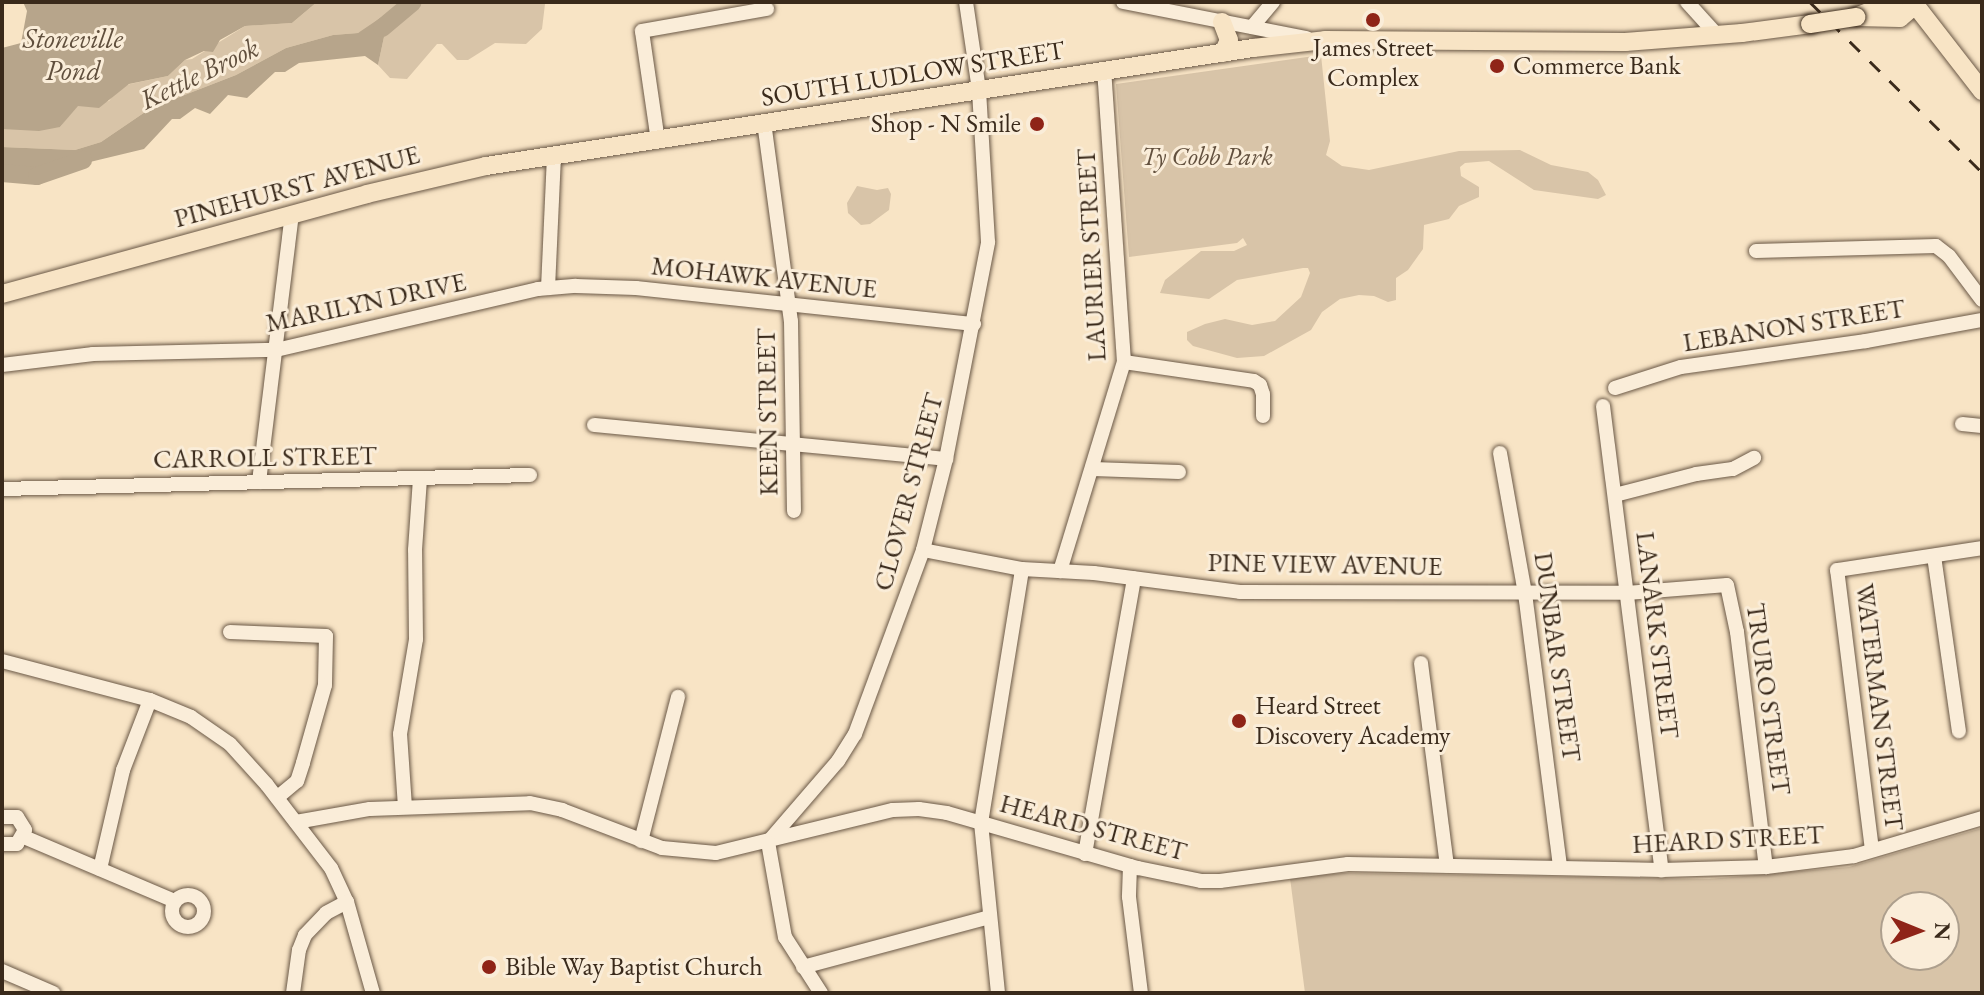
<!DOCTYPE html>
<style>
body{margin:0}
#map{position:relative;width:1984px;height:995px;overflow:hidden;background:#f8e4c5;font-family:"EB Garamond",serif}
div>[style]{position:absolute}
.green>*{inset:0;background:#d8c4a8}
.water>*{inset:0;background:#b7a58b}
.river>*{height:18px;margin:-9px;padding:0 9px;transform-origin:9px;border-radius:9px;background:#b7a58b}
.roads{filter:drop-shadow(0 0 2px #6a5846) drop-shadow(0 0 2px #6a5846)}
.minor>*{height:14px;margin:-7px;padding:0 7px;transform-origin:7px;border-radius:7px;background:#faedd9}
.minor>.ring{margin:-7px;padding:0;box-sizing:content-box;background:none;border:14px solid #faedd9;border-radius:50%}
.major>*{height:18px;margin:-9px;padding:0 9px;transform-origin:9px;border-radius:9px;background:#f8e4c5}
.rail>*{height:3px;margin-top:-1.5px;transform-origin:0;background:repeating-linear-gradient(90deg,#3a2a1b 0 14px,transparent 0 28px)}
.bridges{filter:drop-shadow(0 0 2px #3a2a1b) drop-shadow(0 0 2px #3a2a1b)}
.major-bridge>*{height:18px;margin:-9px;padding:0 9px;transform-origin:9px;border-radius:9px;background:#f8e4c5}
.dots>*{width:22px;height:22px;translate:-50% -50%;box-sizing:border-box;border:4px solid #faedd9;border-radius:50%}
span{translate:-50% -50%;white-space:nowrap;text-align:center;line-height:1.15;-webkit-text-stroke:6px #faedd9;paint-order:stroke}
.poi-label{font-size:26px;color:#3a2a1b}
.left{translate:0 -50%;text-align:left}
.right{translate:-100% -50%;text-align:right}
.street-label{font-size:26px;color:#3a2a1b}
.park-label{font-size:26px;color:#62503e;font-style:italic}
.water-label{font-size:28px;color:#604f3d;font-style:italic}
.frame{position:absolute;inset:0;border:4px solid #3a2a1b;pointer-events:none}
.north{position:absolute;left:1880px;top:891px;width:80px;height:80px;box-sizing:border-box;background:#faedd9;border:2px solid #ad9f8d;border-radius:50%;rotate:91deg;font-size:22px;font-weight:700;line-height:32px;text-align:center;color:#3a2a1b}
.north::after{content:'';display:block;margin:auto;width:28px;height:36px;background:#8f2418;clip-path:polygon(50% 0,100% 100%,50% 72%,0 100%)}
</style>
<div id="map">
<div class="green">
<i style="clip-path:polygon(317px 2px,549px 2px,545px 4px,542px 29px,526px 44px,495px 43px,468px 60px,457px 60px,442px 44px,437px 44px,407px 79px,390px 78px,378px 65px,384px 37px,400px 16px,358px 33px,333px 35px,286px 48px,236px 75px,151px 108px,101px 142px,75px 150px,2px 147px,2px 129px,60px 127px,77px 106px,109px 101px,118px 89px,130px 84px,168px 76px,185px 60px,192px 59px,245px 26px,292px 23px)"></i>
<i style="clip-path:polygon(1321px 55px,1330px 141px,1326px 155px,1342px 166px,1369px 170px,1459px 151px,1520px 150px,1551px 165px,1588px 172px,1598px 180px,1606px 195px,1598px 199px,1534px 190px,1489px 161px,1465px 163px,1460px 167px,1461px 176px,1479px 187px,1479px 197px,1459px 206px,1449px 219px,1424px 225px,1423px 249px,1408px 270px,1396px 278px,1396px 300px,1388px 302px,1374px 296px,1359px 295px,1340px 299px,1322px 312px,1311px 330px,1264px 356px,1237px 358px,1193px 346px,1187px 340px,1187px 332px,1205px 324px,1225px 319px,1252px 325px,1275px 321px,1301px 297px,1310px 273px,1308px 268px,1303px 268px,1237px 280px,1209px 299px,1160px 293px,1165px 280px,1201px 251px,1234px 251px,1247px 245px,1243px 238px,1237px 243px,1129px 257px,1116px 84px)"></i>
<i style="clip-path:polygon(857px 186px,877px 190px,888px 188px,891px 194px,889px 210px,870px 224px,861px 225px,848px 213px,847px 203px)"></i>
<i style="clip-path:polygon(evenodd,1982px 828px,1982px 993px,1305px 993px,1290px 878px,1344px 873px,1709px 879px,1849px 867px,1982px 828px,1896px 907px,1944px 907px,1944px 955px,1896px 955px,1896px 907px)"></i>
</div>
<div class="water">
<i style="clip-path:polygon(23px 2px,317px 2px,292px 23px,245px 26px,220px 40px,213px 52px,204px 51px,185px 60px,168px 76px,129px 84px,99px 108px,78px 106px,60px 127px,39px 131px,2px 129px,2px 48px,21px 43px,27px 11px)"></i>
<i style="clip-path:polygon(398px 6px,400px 16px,384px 37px,378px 65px,365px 56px,299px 63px,285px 72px,275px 72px,247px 98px,228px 95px,210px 114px,195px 108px,180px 119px,172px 119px,144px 149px,65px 168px,2px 172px,2px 147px,75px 150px,101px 142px,151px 108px,236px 75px,286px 48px,333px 35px,358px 33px)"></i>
</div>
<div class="river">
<i style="left:382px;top:28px;width:40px;rotate:-40deg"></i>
<i style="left:2px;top:173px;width:35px;rotate:5deg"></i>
<i style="left:37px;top:176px;width:49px;rotate:-19.2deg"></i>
</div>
<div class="roads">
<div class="minor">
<i style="left:1123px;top:2px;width:187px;rotate:11.1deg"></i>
<i style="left:1687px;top:2px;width:45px;rotate:47.7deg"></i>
<i style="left:1252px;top:27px;width:33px;rotate:-50deg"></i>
<i style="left:764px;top:122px;width:201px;rotate:82.3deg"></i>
<i style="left:791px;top:321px;width:190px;rotate:89.1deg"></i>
<i style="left:658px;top:141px;width:111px;rotate:-98.3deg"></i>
<i style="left:642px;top:31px;width:127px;rotate:-10deg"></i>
<i style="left:1756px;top:251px;width:180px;rotate:-1.6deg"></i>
<i style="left:1936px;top:246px;width:16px;rotate:38deg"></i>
<i style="left:1949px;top:256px;width:55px;rotate:53.1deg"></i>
<i style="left:548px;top:288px;width:132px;rotate:-87.4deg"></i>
<i style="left:1124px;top:362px;width:131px;rotate:8.3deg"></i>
<i style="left:1254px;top:381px;width:7px;rotate:34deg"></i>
<i style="left:1260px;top:385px;width:9px;rotate:72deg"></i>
<i style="left:1263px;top:394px;width:22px;rotate:90deg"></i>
<i style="left:2px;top:365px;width:92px;rotate:-6.9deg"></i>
<i style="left:93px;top:354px;width:183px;rotate:-1.3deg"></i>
<i style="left:276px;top:350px;width:269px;rotate:-13.1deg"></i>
<i style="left:538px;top:289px;width:38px;rotate:-5deg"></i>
<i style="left:576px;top:286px;width:60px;rotate:1.9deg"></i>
<i style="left:636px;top:288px;width:340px;rotate:6.1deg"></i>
<i style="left:1615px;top:388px;width:69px;rotate:-17.7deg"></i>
<i style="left:1681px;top:367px;width:187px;rotate:-8deg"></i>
<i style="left:1866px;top:341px;width:118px;rotate:-10.3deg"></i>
<i style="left:1603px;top:406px;width:468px;rotate:82.8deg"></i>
<i style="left:1962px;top:424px;width:20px;rotate:6deg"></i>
<i style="left:594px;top:425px;width:354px;rotate:5.5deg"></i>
<i style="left:1500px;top:453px;width:142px;rotate:79.9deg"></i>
<i style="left:1525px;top:593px;width:277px;rotate:82.7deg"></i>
<i style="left:1093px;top:469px;width:86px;rotate:2deg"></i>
<i style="left:259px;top:482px;width:270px;rotate:-83deg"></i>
<i style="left:2px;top:489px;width:528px;rotate:-1.52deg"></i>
<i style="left:1615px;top:495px;width:84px;rotate:-14.5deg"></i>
<i style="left:1696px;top:474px;width:37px;rotate:-8deg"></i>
<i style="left:1733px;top:469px;width:24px;rotate:-28deg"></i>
<i style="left:923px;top:550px;width:101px;rotate:10.9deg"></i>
<i style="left:1022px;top:569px;width:72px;rotate:3.2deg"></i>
<i style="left:1094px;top:573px;width:147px;rotate:7.4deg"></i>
<i style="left:1240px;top:592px;width:387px;rotate:0.1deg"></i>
<i style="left:1627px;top:593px;width:100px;rotate:-4.6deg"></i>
<i style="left:1727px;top:585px;width:48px;rotate:78deg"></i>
<i style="left:1737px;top:632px;width:237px;rotate:83deg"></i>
<i style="left:1934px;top:556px;width:177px;rotate:81.9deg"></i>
<i style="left:1060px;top:571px;width:219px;rotate:-73deg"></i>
<i style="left:1124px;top:362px;width:292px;rotate:-93.9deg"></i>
<i style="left:230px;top:632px;width:96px;rotate:2.4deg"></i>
<i style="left:326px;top:636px;width:49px;rotate:91.2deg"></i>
<i style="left:325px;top:685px;width:81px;rotate:105.8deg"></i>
<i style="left:303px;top:763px;width:19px;rotate:108deg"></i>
<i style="left:297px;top:781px;width:26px;rotate:140deg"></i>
<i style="left:2px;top:661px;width:153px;rotate:14.8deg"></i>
<i style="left:150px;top:700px;width:44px;rotate:22.5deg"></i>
<i style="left:191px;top:717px;width:47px;rotate:34.7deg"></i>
<i style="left:230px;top:744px;width:55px;rotate:47.9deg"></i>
<i style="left:267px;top:785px;width:105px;rotate:52.4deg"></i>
<i style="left:331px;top:868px;width:38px;rotate:65deg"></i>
<i style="left:347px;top:902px;width:95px;rotate:74.1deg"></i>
<i style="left:1421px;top:663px;width:204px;rotate:82.7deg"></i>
<i style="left:405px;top:807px;width:73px;rotate:-93.9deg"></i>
<i style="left:400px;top:734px;width:96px;rotate:-80.4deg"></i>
<i style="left:416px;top:639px;width:89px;rotate:-90.6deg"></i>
<i style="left:415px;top:550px;width:72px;rotate:-86deg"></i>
<i style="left:2px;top:817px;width:15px"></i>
<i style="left:17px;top:817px;width:15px;rotate:58deg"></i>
<i style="left:25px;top:830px;width:16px;rotate:120deg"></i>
<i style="left:17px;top:844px;width:15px;rotate:180deg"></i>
<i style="left:296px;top:822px;width:75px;rotate:-10deg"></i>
<i style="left:370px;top:809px;width:160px;rotate:-2.1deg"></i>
<i style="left:530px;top:803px;width:33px;rotate:12deg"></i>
<i style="left:562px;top:810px;width:107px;rotate:20.8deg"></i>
<i style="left:662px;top:848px;width:54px;rotate:5.3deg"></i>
<i style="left:716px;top:853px;width:182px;rotate:-13.7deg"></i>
<i style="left:893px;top:810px;width:26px;rotate:-2deg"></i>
<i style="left:919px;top:809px;width:28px;rotate:8deg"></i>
<i style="left:947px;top:813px;width:199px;rotate:16.1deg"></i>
<i style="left:1138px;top:868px;width:64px;rotate:11.7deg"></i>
<i style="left:1201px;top:881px;width:19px"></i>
<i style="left:1220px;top:881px;width:129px;rotate:-7.6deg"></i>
<i style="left:1348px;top:864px;width:314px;rotate:1.1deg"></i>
<i style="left:1662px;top:870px;width:104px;rotate:-1.7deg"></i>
<i style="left:1766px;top:867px;width:89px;rotate:-7.1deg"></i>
<i style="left:1854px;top:856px;width:134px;rotate:-16.5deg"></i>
<i style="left:24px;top:837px;width:164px;rotate:23deg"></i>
<i style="left:641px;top:841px;width:149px;rotate:-75.6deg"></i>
<i style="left:768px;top:842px;width:107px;rotate:-49.2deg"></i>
<i style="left:838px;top:761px;width:32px;rotate:-58deg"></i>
<i style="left:855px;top:734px;width:196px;rotate:-69.7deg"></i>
<i style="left:923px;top:550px;width:94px;rotate:-75.8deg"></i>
<i style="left:946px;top:459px;width:221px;rotate:-79deg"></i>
<i style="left:988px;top:242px;width:152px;rotate:-93.4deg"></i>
<i style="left:979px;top:90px;width:89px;rotate:-98.4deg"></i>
<i style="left:768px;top:842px;width:97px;rotate:79.9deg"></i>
<i style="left:785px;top:937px;width:67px;rotate:57.3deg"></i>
<i style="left:1872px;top:850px;width:282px;rotate:-97.1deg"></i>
<i style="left:1837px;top:570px;width:147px;rotate:-8.6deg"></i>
<i style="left:1085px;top:854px;width:280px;rotate:-79.9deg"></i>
<i style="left:1130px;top:866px;width:31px;rotate:92deg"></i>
<i style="left:1129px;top:897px;width:97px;rotate:82.9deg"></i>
<i style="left:100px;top:869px;width:102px;rotate:-76.9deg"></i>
<i style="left:123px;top:770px;width:75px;rotate:-68.9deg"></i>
<i class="ring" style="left:172px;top:895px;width:18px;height:18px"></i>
<i style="left:803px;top:967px;width:193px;rotate:-15deg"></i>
<i style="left:2px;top:971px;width:56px;rotate:23.3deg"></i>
<i style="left:293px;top:993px;width:43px;rotate:-82.1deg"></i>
<i style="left:299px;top:950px;width:16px;rotate:-68deg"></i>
<i style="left:305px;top:935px;width:30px;rotate:-46deg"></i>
<i style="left:326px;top:913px;width:24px;rotate:-28deg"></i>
<i style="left:998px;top:993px;width:171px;rotate:-95.7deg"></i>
<i style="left:981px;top:823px;width:257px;rotate:-80.8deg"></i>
</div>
<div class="major">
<i style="left:1913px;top:2px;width:113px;rotate:52.2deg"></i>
<i style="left:1858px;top:16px;width:39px;rotate:-21deg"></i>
<i style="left:1856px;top:17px;width:44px;rotate:1.3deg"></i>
<i style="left:1900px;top:18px;width:20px;rotate:-41deg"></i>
<i style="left:1222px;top:22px;width:19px;rotate:69deg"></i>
<i style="left:1229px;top:40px;width:14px;rotate:115deg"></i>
<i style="left:2px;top:294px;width:378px;rotate:-15.3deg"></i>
<i style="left:367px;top:194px;width:122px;rotate:-13.2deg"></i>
<i style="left:486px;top:166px;width:776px;rotate:-8.75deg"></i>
<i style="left:1253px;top:48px;width:72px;rotate:-6.3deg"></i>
<i style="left:1325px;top:40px;width:300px;rotate:0.4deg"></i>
<i style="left:1625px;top:42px;width:117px;rotate:-4.4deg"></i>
<i style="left:1742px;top:33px;width:69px;rotate:-7.5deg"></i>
</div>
</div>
<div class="rail">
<i style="left:1810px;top:2px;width:242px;rotate:44.7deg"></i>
</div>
<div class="bridges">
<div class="major-bridge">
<i style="left:1810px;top:24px;width:47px;rotate:-8.7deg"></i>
</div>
</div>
<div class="dots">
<i style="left:1373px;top:20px;background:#8f2418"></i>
<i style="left:1497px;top:66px;background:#8f2418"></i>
<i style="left:1037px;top:124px;background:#8f2418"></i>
<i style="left:1239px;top:721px;background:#8f2418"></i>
<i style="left:489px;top:967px;background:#8f2418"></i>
</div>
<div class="poi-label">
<span style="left:1373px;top:63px">James Street<br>Complex</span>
<span class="left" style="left:1513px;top:66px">Commerce Bank</span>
<span class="right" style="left:1021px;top:124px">Shop - N Smile</span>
<span class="left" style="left:1255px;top:721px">Heard Street<br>Discovery Academy</span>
<span class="left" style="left:505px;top:967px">Bible Way Baptist Church</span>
</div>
<div class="street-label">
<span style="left:913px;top:74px;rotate:-9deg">SOUTH LUDLOW STREET</span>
<span style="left:297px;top:187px;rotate:-15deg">PINEHURST AVENUE</span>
<span style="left:1092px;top:255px;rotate:-93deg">LAURIER STREET</span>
<span style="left:764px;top:278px;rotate:6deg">MOHAWK AVENUE</span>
<span style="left:366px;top:303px;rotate:-12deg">MARILYN DRIVE</span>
<span style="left:1794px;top:326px;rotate:-9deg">LEBANON STREET</span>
<span style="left:768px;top:412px;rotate:-91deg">KEEN STREET</span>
<span style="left:265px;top:458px;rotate:-1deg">CARROLL STREET</span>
<span style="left:909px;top:492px;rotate:-75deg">CLOVER STREET</span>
<span style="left:1325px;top:565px;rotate:1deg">PINE VIEW AVENUE</span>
<span style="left:1657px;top:635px;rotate:83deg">LANARK STREET</span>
<span style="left:1557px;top:657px;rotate:82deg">DUNBAR STREET</span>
<span style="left:1768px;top:699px;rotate:82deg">TRURO STREET</span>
<span style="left:1879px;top:707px;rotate:83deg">WATERMAN STREET</span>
<span style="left:1093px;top:828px;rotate:15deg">HEARD STREET</span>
<span style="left:1728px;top:840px;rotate:-3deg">HEARD STREET</span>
</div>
<div class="park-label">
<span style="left:1207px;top:157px">Ty Cobb Park</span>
</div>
<div class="water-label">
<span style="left:73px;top:54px">Stoneville<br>Pond</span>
<span style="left:199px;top:73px;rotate:-26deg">Kettle Brook</span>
</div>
<div class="frame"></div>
<div class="north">N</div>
</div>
